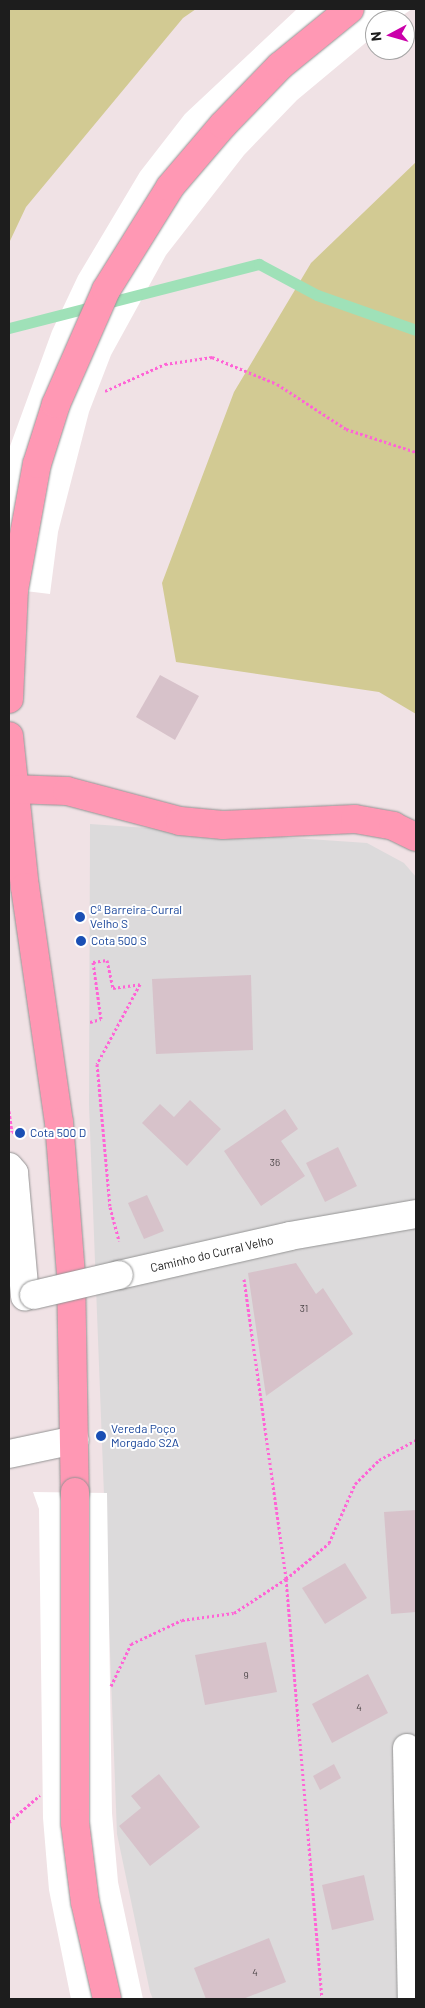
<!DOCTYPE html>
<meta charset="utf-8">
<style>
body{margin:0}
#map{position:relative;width:425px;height:2008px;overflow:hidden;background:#f0e2e5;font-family:Barlow,sans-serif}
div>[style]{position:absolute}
.residential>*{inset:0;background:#dcdadb}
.forest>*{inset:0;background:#d2ca93}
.pier>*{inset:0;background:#fff}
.stream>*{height:11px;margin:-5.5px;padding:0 5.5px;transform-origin:5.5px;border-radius:5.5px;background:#9fe1b8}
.building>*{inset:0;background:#d7c2ca}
.path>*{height:3px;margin-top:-1.5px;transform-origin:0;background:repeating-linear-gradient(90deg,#ff64d6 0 2.5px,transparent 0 5px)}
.roads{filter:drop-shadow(0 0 1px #949494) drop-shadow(0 0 1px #949494)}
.minor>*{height:28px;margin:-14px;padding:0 14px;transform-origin:14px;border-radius:14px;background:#fff}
.major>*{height:28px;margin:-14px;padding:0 14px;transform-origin:14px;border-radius:14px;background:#ff98b4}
.bridges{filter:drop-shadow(0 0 1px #949494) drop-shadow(0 0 1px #949494)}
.minor-bridge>*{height:28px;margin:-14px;padding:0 14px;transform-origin:14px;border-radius:14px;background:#fff}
.major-bridge>*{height:28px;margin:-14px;padding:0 14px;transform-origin:14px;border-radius:14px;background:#ff98b4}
.dots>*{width:14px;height:14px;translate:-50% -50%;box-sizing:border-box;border:2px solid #fff;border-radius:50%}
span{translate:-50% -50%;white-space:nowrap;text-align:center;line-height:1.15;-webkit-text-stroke:4px #fff;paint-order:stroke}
.number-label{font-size:10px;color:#4c4648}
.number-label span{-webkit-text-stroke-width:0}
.transit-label{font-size:12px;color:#164399}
.left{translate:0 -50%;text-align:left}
.street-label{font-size:12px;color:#1d1d1d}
.frame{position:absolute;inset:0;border:10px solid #1d1d1d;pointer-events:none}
.north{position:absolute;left:365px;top:10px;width:50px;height:50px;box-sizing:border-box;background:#fff;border:1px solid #a5a5a5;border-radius:50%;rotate:264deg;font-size:14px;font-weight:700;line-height:20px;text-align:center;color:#1d1d1d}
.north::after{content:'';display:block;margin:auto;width:18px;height:22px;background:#cb00aa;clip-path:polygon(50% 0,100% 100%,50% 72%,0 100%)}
</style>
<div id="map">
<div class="residential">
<i style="clip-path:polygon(90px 824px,367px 843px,404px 863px,416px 877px,416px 1999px,153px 1999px,150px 1992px,117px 1834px,89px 1105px)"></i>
</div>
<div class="forest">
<i style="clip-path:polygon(9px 9px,196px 9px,183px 18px,26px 207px,9px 243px)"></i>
<i style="clip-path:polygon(416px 162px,416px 714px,379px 692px,176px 662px,162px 583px,234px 392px,311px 263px)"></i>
</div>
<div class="pier">
<i style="clip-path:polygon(297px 9px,412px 9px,396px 20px,375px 20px,375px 35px,297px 100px,244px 155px,166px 255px,111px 355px,89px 412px,58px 532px,50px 594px,9px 589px,9px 449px,52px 331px,78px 276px,140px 172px,185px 114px)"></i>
<i style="clip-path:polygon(33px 1492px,107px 1493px,112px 1813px,118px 1882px,143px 1999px,71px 1999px,49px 1890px,43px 1818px,39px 1509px)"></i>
</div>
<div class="stream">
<i style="left:9px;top:328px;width:258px;rotate:-14.4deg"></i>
<i style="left:259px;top:264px;width:66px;rotate:28.1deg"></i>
<i style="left:317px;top:295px;width:105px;rotate:19.5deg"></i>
</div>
<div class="building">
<i style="clip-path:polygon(160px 675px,199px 696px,175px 740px,136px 717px)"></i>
<i style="clip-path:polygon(251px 975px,253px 1050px,156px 1054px,152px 979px)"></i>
<i style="clip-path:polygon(190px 1100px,221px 1129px,187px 1166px,142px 1123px,160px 1104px,174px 1117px)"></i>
<i style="clip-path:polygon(285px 1109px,298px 1129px,281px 1141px,305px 1176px,261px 1206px,224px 1151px)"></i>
<i style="clip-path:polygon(338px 1147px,357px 1186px,325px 1202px,306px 1163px)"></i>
<i style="clip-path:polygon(147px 1195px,164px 1231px,144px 1239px,128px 1203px)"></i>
<i style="clip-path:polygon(296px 1263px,316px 1294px,323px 1288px,353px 1334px,266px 1396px,248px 1273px)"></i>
<i style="clip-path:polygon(416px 1510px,416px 1612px,391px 1614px,384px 1512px)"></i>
<i style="clip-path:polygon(345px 1563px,367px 1598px,325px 1624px,302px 1588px)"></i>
<i style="clip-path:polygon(266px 1642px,277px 1692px,205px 1705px,195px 1655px)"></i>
<i style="clip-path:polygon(368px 1674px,388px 1713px,332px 1743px,312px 1704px)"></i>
<i style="clip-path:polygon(334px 1764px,341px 1778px,320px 1790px,313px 1776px)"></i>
<i style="clip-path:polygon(159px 1774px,200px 1827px,150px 1866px,119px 1826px,141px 1808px,131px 1796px)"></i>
<i style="clip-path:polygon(364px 1875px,374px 1920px,332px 1930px,322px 1885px)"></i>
<i style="clip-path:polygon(269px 1938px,286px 1982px,243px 1999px,206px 1999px,194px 1968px)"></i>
</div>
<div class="path">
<i style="left:105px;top:391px;width:66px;rotate:-24.2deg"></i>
<i style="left:165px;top:364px;width:48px;rotate:-8.5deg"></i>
<i style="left:212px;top:357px;width:70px;rotate:22.6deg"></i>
<i style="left:277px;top:384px;width:82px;rotate:33.1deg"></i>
<i style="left:346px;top:429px;width:74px;rotate:18.2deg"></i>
<i style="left:90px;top:1022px;width:11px;rotate:-15deg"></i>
<i style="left:101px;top:1019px;width:58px;rotate:-98deg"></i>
<i style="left:93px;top:962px;width:14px;rotate:-8deg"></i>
<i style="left:107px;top:960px;width:29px;rotate:78deg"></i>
<i style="left:113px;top:988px;width:27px;rotate:-8deg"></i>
<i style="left:140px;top:984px;width:91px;rotate:118.3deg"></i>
<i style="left:97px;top:1064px;width:144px;rotate:84.8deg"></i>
<i style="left:110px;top:1207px;width:35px;rotate:75deg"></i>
<i style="left:9px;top:1111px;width:21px;rotate:82deg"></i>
<i style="left:12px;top:1132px;width:6px;rotate:-9deg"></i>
<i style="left:244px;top:1279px;width:303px;rotate:82deg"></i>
<i style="left:286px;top:1579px;width:422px;rotate:85.1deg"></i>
<i style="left:111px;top:1686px;width:47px;rotate:-64.5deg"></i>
<i style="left:131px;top:1644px;width:56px;rotate:-25.2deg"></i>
<i style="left:182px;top:1620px;width:52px;rotate:-7.7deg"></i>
<i style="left:234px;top:1613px;width:62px;rotate:-33.2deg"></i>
<i style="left:286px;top:1579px;width:56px;rotate:-39.9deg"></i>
<i style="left:329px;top:1543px;width:64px;rotate:-66.2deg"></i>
<i style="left:355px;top:1484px;width:34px;rotate:-45deg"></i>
<i style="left:379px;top:1460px;width:42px;rotate:-28.4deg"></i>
<i style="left:9px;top:1822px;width:41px;rotate:-41.1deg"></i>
</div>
<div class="roads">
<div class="minor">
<i style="left:9px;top:1167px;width:8px;rotate:50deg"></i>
<i style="left:14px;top:1173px;width:124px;rotate:84.9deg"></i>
<i style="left:119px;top:1275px;width:175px;rotate:-12.8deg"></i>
<i style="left:290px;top:1236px;width:128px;rotate:-9.9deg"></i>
<i style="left:9px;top:1454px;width:67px;rotate:-12deg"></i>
<i style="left:407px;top:1748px;width:251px;rotate:88.9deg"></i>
</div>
<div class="major">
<i style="left:9px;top:699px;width:109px;rotate:-87.4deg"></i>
<i style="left:14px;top:590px;width:128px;rotate:-79.7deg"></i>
<i style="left:37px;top:464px;width:63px;rotate:-72.4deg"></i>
<i style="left:56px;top:404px;width:124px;rotate:-66.3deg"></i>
<i style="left:106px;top:290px;width:121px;rotate:-58.1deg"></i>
<i style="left:170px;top:187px;width:82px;rotate:-49.5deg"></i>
<i style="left:223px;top:125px;width:82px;rotate:-46deg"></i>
<i style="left:280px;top:66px;width:90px;rotate:-39.2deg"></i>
<i style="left:9px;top:736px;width:152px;rotate:84deg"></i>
<i style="left:25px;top:887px;width:237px;rotate:81.8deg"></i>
<i style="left:59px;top:1122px;width:151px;rotate:85.5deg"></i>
<i style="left:71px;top:1273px;width:219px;rotate:89deg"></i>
<i style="left:13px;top:789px;width:54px;rotate:2.1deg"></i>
<i style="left:67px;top:791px;width:117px;rotate:14.9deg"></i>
<i style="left:180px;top:821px;width:43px;rotate:5.3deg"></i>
<i style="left:223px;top:825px;width:132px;rotate:-2.6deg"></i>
<i style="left:355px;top:819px;width:39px;rotate:10deg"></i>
<i style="left:393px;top:826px;width:25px;rotate:26deg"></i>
</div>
</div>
<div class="bridges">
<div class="minor-bridge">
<i style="left:34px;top:1295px;width:87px;rotate:-13.2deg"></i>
</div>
<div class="major-bridge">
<i style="left:75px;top:1492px;width:331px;rotate:90deg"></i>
<i style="left:75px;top:1823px;width:80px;rotate:82.8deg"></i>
<i style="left:85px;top:1902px;width:99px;rotate:77.2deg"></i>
</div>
</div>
<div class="dots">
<i style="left:80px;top:917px;background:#1a4fb4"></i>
<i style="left:81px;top:941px;background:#1a4fb4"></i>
<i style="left:20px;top:1133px;background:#1a4fb4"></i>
<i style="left:101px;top:1436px;background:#1a4fb4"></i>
</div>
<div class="number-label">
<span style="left:275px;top:1163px">36</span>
<span style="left:304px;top:1309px">31</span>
<span style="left:246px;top:1676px">9</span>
<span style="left:359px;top:1708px">4</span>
<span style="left:255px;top:1973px">4</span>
</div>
<div class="transit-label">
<span class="left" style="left:90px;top:917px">Cº Barreira-Curral<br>Velho S</span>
<span class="left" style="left:91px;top:941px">Cota 500 S</span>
<span class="left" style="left:30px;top:1133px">Cota 500 D</span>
<span class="left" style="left:111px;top:1436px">Vereda Poço<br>Morgado S2A</span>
</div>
<div class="street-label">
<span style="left:212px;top:1254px;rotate:-13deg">Caminho do Curral Velho</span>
</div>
<div class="frame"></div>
<div class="north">N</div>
</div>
